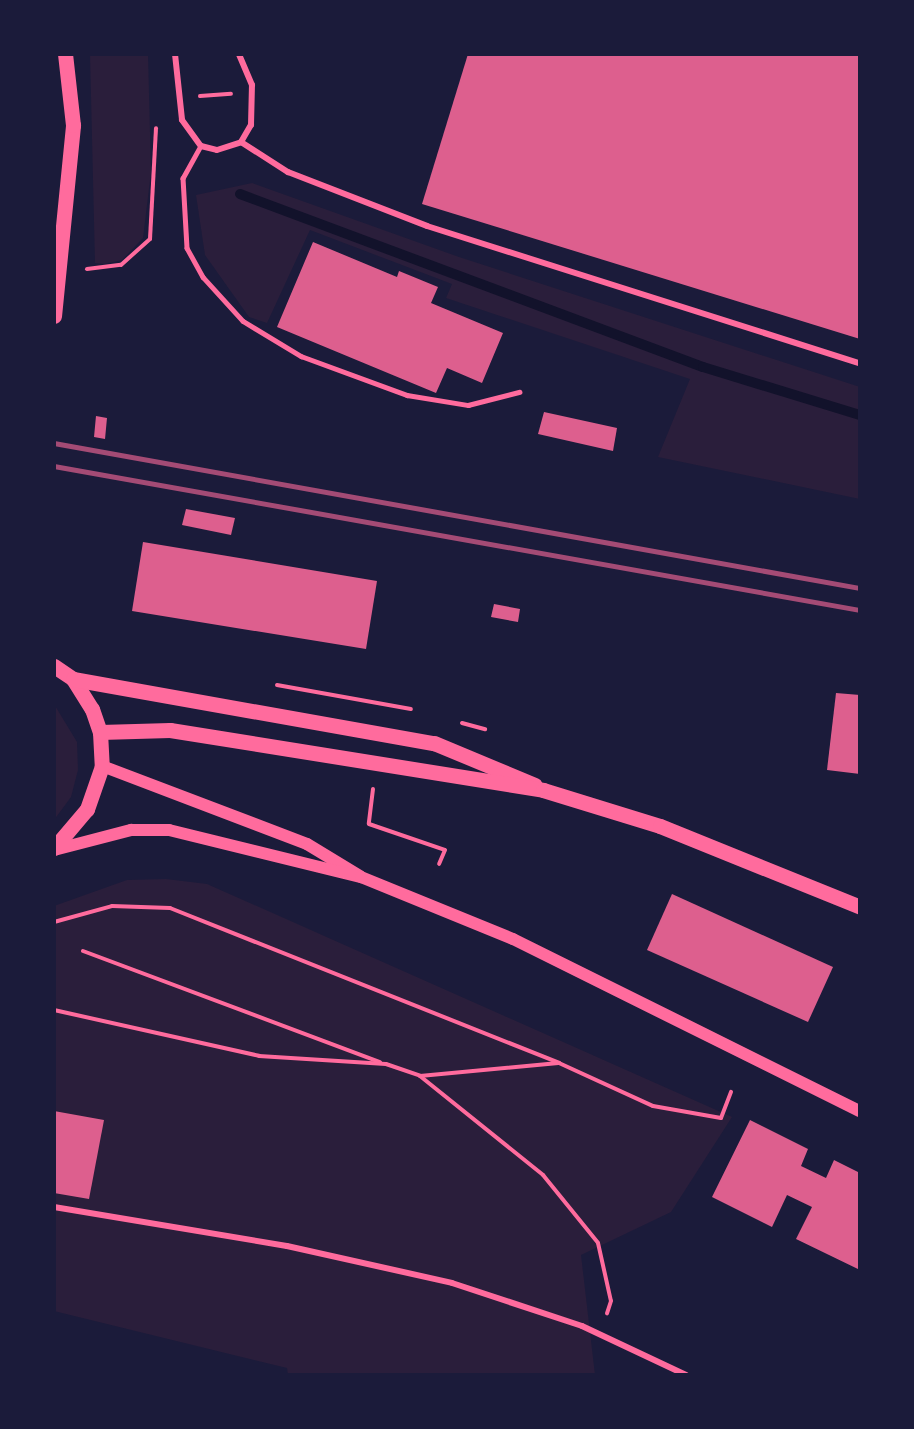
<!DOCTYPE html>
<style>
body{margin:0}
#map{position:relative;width:914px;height:1429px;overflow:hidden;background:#1b1b3a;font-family:Roboto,sans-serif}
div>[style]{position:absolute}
.green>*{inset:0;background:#2a1e3b}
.stream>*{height:10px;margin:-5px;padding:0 5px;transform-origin:5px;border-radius:5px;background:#12122b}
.building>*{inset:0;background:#dd5f8e}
.path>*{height:4px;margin:-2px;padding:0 2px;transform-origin:2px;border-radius:2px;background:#ff6b9d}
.service>*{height:4.5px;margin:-2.25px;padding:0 2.25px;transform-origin:2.25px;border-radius:2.25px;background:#ff6b9d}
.minor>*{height:6px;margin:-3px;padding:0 3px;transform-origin:3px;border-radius:3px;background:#ff6b9d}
.secondary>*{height:12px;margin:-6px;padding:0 6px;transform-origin:6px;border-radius:6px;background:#ff6b9d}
.primary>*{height:15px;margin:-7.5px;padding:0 7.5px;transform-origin:7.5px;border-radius:7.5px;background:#ff6b9d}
.rail>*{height:4.5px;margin:-2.25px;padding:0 2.25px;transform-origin:2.25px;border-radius:2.25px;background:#a44b75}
span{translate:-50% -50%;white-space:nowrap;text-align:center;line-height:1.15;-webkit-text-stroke:6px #1b1b3a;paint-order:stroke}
.frame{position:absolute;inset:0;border:56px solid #1b1b3a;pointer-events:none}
</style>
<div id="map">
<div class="green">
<i style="clip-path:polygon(90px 54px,148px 54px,151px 172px,143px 238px,122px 260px,104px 264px,95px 263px)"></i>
<i style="clip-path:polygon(252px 183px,459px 257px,860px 387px,860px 499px,658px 457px,690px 379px,446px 298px,452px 284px,310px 230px,267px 323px,249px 317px,205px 255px,196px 195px)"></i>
<i style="clip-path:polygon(54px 704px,77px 742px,78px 770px,71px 797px,54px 820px)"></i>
<i style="clip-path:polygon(166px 879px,207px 884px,732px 1117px,671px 1212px,581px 1255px,595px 1375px,288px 1375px,287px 1368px,54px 1311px,54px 906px,127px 880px)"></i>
</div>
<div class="stream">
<i style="left:240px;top:194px;width:494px;rotate:20.5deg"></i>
<i style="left:703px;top:367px;width:164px;rotate:17deg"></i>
</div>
<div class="building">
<i style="clip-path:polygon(468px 54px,860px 54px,860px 339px,422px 204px)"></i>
<i style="clip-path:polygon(313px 242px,397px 277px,399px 271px,438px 287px,431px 303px,503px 333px,482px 383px,447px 368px,436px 393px,277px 327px)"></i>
<i style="clip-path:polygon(544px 412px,617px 428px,613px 451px,538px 434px)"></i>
<i style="clip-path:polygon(96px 416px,107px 418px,105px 439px,94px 437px)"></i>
<i style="clip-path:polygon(186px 509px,235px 518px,231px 535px,182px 525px)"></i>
<i style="clip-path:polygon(143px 542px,377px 581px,366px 649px,132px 611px)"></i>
<i style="clip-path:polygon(494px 604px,520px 609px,518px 622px,491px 617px)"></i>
<i style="clip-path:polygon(836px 693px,860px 695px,860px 774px,827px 770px)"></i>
<i style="clip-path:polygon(672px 894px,833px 967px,808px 1022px,647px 950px)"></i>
<i style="clip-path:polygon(54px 1111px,104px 1120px,89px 1199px,54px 1193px)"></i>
<i style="clip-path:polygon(750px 1120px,808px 1149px,801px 1166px,826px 1178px,834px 1160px,860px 1173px,860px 1270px,796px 1239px,812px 1207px,787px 1195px,772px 1227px,712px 1197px)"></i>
</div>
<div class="path">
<i style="left:200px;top:96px;width:31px;rotate:-4deg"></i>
<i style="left:87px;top:269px;width:34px;rotate:-7deg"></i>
<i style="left:121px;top:265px;width:39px;rotate:-42deg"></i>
<i style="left:150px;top:239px;width:111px;rotate:-86.9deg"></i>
<i style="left:277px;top:685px;width:136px;rotate:10.2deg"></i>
<i style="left:462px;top:723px;width:24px;rotate:15deg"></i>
<i style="left:373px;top:789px;width:35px;rotate:97deg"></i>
<i style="left:369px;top:824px;width:80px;rotate:18.9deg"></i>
<i style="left:445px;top:850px;width:15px;rotate:113deg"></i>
<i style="left:54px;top:922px;width:60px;rotate:-15.4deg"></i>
<i style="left:112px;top:906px;width:58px;rotate:2deg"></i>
<i style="left:170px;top:908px;width:419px;rotate:21.7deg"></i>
<i style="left:559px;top:1063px;width:103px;rotate:24.6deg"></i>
<i style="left:653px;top:1106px;width:69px;rotate:10deg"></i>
<i style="left:721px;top:1118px;width:28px;rotate:-69deg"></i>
<i style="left:83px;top:951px;width:317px;rotate:20.5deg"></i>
<i style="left:54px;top:1010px;width:210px;rotate:12.6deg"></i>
<i style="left:259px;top:1056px;width:127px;rotate:3.6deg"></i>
<i style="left:386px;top:1064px;width:36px;rotate:19deg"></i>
<i style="left:420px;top:1076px;width:139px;rotate:-5.4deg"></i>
<i style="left:420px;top:1076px;width:158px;rotate:38.8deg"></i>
<i style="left:543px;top:1175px;width:87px;rotate:51deg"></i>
<i style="left:598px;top:1243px;width:59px;rotate:77.4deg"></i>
<i style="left:611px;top:1301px;width:13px;rotate:108deg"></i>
</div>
<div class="service">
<i style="left:201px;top:146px;width:37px;rotate:119deg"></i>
<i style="left:183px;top:178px;width:70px;rotate:86.7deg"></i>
<i style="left:187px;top:248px;width:33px;rotate:61deg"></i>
<i style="left:203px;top:277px;width:59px;rotate:47.7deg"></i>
<i style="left:243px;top:321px;width:68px;rotate:31.1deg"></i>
<i style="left:301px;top:356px;width:113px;rotate:20.2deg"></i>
<i style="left:407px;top:395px;width:62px;rotate:9.3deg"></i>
<i style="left:468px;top:405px;width:53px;rotate:-14.3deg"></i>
</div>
<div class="minor">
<i style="left:175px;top:54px;width:66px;rotate:83.9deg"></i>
<i style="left:182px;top:120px;width:32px;rotate:54deg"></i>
<i style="left:201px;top:146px;width:16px;rotate:14deg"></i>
<i style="left:217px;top:150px;width:25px;rotate:-18deg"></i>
<i style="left:241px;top:142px;width:20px;rotate:-60deg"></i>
<i style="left:251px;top:125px;width:40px;rotate:-88.6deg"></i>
<i style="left:252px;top:85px;width:34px;rotate:-113deg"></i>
<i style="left:241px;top:142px;width:56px;rotate:32.6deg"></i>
<i style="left:288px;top:172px;width:149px;rotate:21.2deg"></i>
<i style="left:427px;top:226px;width:454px;rotate:17.6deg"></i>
<i style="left:54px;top:1207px;width:236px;rotate:9.5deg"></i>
<i style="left:287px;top:1246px;width:169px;rotate:12.6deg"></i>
<i style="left:452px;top:1283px;width:137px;rotate:18.3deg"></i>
<i style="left:582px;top:1326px;width:115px;rotate:25.2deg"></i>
</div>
<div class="secondary">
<i style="left:102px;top:766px;width:219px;rotate:20.8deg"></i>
<i style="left:307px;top:844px;width:62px;rotate:31.1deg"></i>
<i style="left:54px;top:850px;width:80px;rotate:-14.6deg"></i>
<i style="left:131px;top:830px;width:38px"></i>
<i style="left:169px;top:830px;width:198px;rotate:13.8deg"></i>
<i style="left:361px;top:877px;width:164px;rotate:22.2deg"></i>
<i style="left:513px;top:939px;width:387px;rotate:26.4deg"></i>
</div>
<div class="primary">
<i style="left:54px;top:316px;width:192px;rotate:-84.3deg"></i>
<i style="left:73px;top:125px;width:71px;rotate:-96.4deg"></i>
<i style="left:54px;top:666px;width:23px;rotate:34deg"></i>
<i style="left:73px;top:679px;width:36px;rotate:58deg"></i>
<i style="left:92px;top:709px;width:24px;rotate:71deg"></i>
<i style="left:100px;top:732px;width:34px;rotate:87deg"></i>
<i style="left:102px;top:766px;width:46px;rotate:109.2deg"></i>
<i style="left:87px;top:809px;width:51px;rotate:130.2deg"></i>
<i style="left:73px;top:679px;width:367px;rotate:10.1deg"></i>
<i style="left:434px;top:743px;width:109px;rotate:22.6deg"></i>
<i style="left:100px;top:732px;width:70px;rotate:-1.6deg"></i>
<i style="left:170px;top:730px;width:378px;rotate:9.1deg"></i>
<i style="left:543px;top:790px;width:122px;rotate:17.1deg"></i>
<i style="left:660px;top:826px;width:216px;rotate:22deg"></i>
</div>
<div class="rail">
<i style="left:54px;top:443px;width:819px;rotate:10.2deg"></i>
<i style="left:54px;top:466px;width:819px;rotate:10.13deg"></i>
</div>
<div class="frame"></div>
</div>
